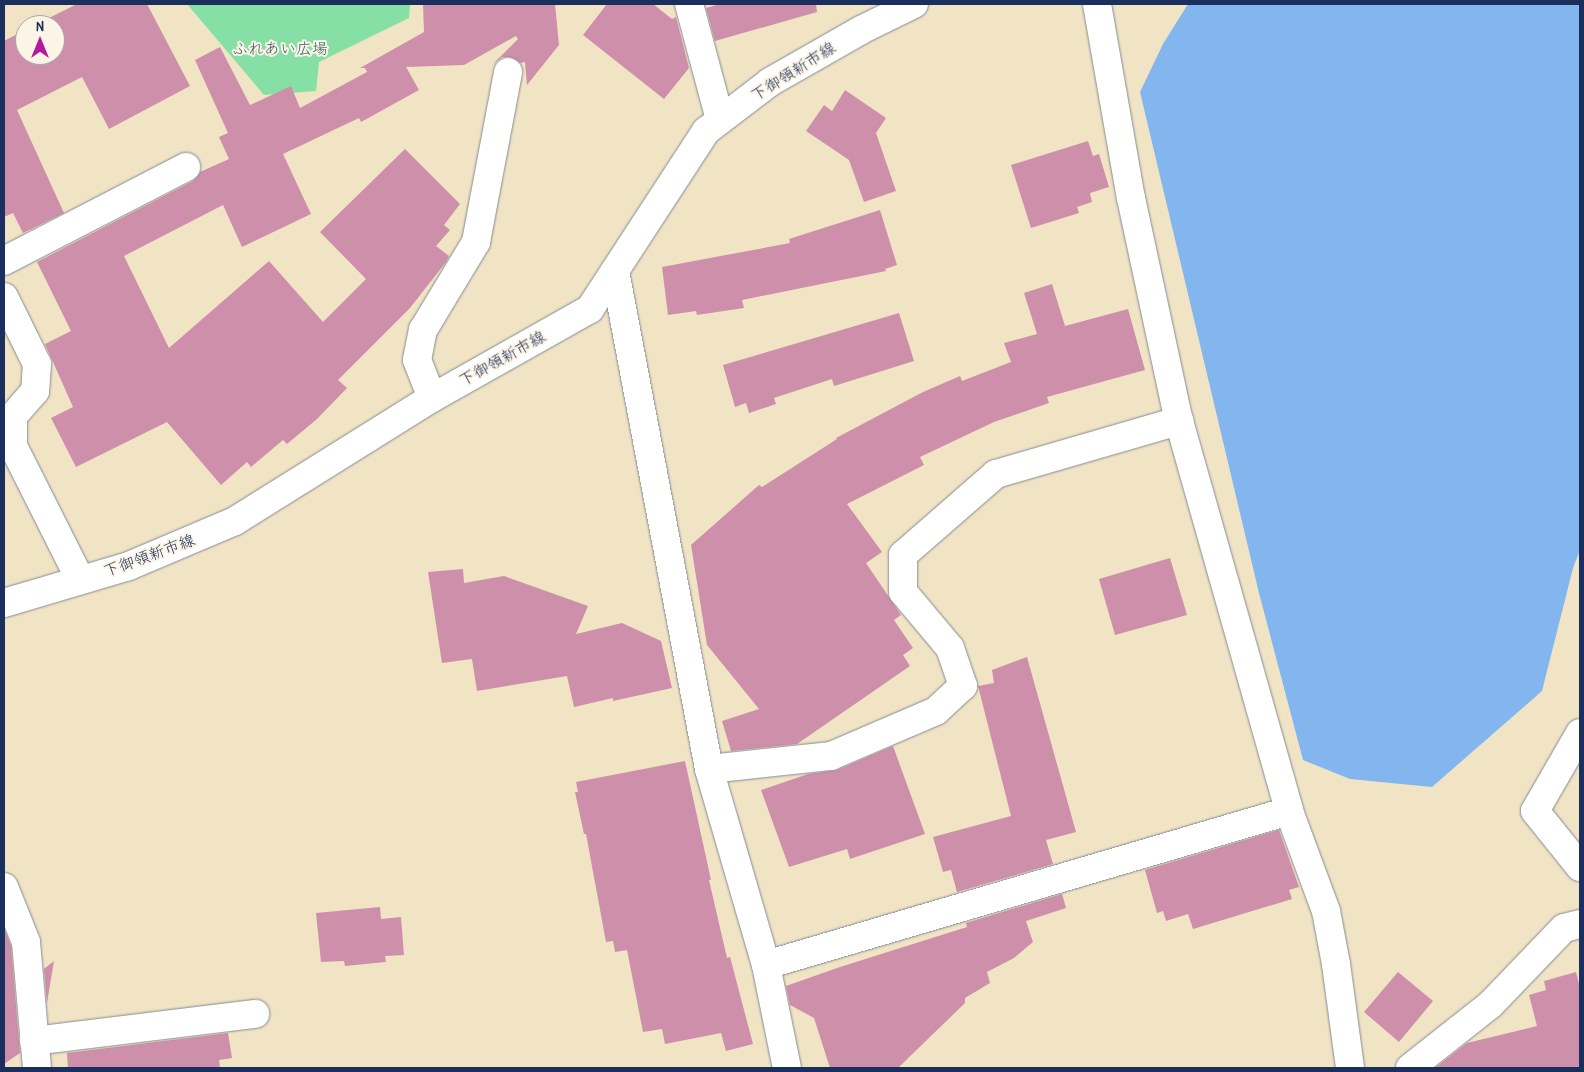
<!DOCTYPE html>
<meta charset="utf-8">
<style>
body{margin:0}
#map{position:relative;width:1584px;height:1072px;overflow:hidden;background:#f0e4c5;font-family:"Patrick Hand","Klee One",sans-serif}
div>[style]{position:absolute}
.green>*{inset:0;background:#86dfa5}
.water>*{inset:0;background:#83b5ef}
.building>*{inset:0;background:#ce8faa}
.roads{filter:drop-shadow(0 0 1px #868a92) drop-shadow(0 0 1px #868a92)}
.minor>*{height:28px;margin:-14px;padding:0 14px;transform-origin:14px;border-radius:14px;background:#fff}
.major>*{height:28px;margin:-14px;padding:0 14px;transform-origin:14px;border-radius:14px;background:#fff}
span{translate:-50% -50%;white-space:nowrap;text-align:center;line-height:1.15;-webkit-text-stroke:4px #fcf5e5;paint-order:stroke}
.park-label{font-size:16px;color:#365b70}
.street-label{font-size:16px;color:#1b2f5e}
.frame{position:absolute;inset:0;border:5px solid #1b2f5e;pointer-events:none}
.north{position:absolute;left:15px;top:15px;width:50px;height:50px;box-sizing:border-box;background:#fcf5e5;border:1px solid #a2a6af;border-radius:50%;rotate:0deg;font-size:14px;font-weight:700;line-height:20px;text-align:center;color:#1b2f5e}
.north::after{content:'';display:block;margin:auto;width:18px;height:22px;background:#b5179e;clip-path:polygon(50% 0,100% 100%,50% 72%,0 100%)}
</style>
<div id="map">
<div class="green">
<i style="clip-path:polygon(187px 4px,410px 4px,409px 18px,319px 62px,316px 91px,264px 95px)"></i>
</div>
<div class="water">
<i style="clip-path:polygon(1188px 4px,1580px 4px,1580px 550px,1573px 568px,1542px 691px,1432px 787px,1350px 779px,1303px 760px,1259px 593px,1140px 92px,1163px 44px)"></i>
</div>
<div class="building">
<i style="clip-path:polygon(77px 4px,147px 4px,190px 86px,109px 129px,82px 77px,17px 110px,64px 213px,23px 233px,13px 213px,4px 217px,4px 41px,25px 30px,25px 55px,55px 55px,55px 25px,35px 25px)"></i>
<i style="clip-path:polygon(423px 4px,555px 4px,559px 45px,527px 85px,525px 62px,520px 63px,510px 57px,502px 57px,493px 64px,518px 39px,516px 36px,464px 65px,406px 67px,419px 90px,361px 122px,359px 118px,283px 154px,311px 214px,242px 247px,223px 205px,124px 256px,169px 348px,269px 261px,323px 322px,366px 279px,320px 232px,405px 149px,460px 204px,444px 225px,450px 230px,436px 246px,449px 256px,446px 262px,410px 308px,338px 380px,347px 388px,317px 419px,287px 444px,283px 440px,251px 467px,247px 462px,221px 485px,167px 422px,76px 467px,51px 418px,73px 407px,45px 344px,71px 331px,37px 262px,193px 181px,200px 172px,229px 159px,219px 137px,228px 133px,195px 60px,220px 47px,250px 105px,291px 86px,300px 108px,367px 72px,365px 68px,360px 68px,424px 32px)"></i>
<i style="clip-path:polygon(607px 4px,653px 4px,672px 19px,676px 17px,689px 68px,664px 99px,583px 35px)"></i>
<i style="clip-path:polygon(720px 4px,816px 4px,817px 12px,715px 41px,706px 8px)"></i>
<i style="clip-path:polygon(845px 90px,886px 118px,876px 133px,896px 191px,864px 202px,849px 160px,806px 131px,824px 105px,832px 111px)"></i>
<i style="clip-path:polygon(1088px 141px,1093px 156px,1099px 154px,1109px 187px,1090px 193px,1092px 202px,1077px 207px,1079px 213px,1031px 228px,1011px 165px)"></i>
<i style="clip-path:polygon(880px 210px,897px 265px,885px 269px,886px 271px,742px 300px,744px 308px,697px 315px,696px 311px,668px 315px,662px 267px,790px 243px,789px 239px)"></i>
<i style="clip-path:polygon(1052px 284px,1065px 326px,1128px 309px,1145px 370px,1047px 397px,1049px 403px,994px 422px,920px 457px,924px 465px,847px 504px,882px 552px,866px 563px,901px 615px,894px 620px,913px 648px,903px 655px,910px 666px,797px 744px,731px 751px,722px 721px,759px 709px,707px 645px,691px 545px,759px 485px,762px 487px,837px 439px,836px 438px,923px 392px,960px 376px,962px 381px,1011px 362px,1004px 343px,1037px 334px,1024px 293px)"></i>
<i style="clip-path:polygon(899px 313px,914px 361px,834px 386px,832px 379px,774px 398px,776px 404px,749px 413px,746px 403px,735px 407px,723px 365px)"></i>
<i style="clip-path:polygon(1170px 558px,1187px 615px,1115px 635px,1099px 579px)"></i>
<i style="clip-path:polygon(463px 569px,464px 583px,504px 576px,588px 606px,576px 634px,622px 623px,661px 641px,672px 688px,613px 701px,613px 698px,574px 707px,567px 676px,477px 691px,472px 659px,442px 663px,428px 572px)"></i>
<i style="clip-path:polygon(1027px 657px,1076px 832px,1046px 840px,1053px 864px,957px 892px,951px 870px,943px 872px,933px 837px,1011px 816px,978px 686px,994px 683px,992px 670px)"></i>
<i style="clip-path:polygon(893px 746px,925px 834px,850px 859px,847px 849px,789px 867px,761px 790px,808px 774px,837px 770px)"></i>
<i style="clip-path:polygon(685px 761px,711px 880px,709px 880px,727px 958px,730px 957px,753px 1044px,726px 1051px,721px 1033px,665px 1044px,662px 1029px,643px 1032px,627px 950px,615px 952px,613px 941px,606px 942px,586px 834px,584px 834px,575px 792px,578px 792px,576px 782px)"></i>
<i style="clip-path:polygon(1279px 830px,1299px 887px,1289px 890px,1292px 899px,1193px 929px,1188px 914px,1166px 921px,1163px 911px,1157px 913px,1145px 870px)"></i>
<i style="clip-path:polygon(1062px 894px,1066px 908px,1026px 921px,1033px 942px,1014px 958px,987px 972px,990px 983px,965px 998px,965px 1003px,898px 1068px,830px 1068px,814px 1018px,790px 1005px,786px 986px,840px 967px,967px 927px,966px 923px)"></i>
<i style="clip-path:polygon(380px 907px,381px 919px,401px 917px,404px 955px,385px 956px,386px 962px,345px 966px,344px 961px,321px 962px,316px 913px)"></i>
<i style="clip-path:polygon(4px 928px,11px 946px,20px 1053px,4px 1064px)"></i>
<i style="clip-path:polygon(54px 961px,47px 1003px,44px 969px)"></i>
<i style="clip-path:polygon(1398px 972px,1433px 1001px,1399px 1042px,1364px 1012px)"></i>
<i style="clip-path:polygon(1576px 972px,1580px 988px,1580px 1068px,1435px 1068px,1467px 1043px,1537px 1026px,1529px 995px,1546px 990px,1544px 981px)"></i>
<i style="clip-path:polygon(228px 1033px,232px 1058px,219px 1060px,220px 1068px,68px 1068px,67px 1053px)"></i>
</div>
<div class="roads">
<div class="minor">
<i style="left:689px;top:4px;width:120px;rotate:75deg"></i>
<i style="left:1097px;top:4px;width:197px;rotate:80.1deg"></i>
<i style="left:1131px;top:198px;width:228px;rotate:77.9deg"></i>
<i style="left:1179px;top:421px;width:405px;rotate:74.2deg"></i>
<i style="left:1289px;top:811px;width:107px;rotate:69.7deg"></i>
<i style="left:1326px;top:911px;width:54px;rotate:79.3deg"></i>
<i style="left:1336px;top:964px;width:105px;rotate:82.3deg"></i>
<i style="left:4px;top:261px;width:205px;rotate:-27.3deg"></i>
<i style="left:615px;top:271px;width:507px;rotate:79.31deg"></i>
<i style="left:709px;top:769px;width:204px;rotate:73.8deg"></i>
<i style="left:766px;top:965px;width:105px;rotate:78.5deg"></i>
<i style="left:4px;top:297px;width:75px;rotate:63.8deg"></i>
<i style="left:37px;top:364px;width:27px;rotate:94deg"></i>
<i style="left:35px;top:391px;width:33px;rotate:131deg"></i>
<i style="left:13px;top:416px;width:30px;rotate:90deg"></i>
<i style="left:13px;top:446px;width:149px;rotate:63.3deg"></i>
<i style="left:432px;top:398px;width:41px;rotate:-111.5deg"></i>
<i style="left:417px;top:360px;width:31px;rotate:-79deg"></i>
<i style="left:423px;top:330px;width:103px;rotate:-58.9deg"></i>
<i style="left:476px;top:242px;width:173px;rotate:-79.3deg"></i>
<i style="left:1580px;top:733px;width:90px;rotate:120deg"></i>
<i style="left:1535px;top:811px;width:72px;rotate:51.2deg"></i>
<i style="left:709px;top:769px;width:123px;rotate:-6.1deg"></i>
<i style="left:831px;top:756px;width:114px;rotate:-23.2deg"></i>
<i style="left:936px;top:711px;width:37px;rotate:-43deg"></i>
<i style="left:963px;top:686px;width:40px;rotate:-108.9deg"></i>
<i style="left:950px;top:648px;width:73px;rotate:-130deg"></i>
<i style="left:903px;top:592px;width:37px;rotate:-90deg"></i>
<i style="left:903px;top:555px;width:123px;rotate:-41.1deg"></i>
<i style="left:996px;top:474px;width:191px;rotate:-16.2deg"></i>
<i style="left:4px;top:887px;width:59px;rotate:68.2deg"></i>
<i style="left:26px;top:942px;width:126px;rotate:85deg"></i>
<i style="left:766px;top:965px;width:545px;rotate:-16.41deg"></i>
<i style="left:34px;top:1041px;width:223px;rotate:-7deg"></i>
<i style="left:1410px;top:1068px;width:103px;rotate:-38.3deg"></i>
<i style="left:1491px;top:1004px;width:105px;rotate:-46.2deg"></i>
<i style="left:1564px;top:928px;width:16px;rotate:-14deg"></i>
</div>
<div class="major">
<i style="left:4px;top:603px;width:130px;rotate:-16.5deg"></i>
<i style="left:129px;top:566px;width:115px;rotate:-23deg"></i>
<i style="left:235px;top:521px;width:232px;rotate:-32deg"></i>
<i style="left:432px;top:398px;width:181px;rotate:-29.4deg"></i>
<i style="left:590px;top:309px;width:212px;rotate:-56.9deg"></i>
<i style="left:706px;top:131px;width:81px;rotate:-37.4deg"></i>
<i style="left:770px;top:82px;width:105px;rotate:-29.7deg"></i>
<i style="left:861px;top:30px;width:59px;rotate:-26.1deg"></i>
</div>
</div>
<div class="park-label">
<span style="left:280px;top:48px">ふれあい広場</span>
</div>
<div class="street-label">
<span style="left:793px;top:71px;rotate:-32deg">下御領新市線</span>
<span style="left:502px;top:358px;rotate:-29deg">下御領新市線</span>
<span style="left:149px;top:555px;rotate:-20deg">下御領新市線</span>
</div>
<div class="frame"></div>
<div class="north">N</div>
</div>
